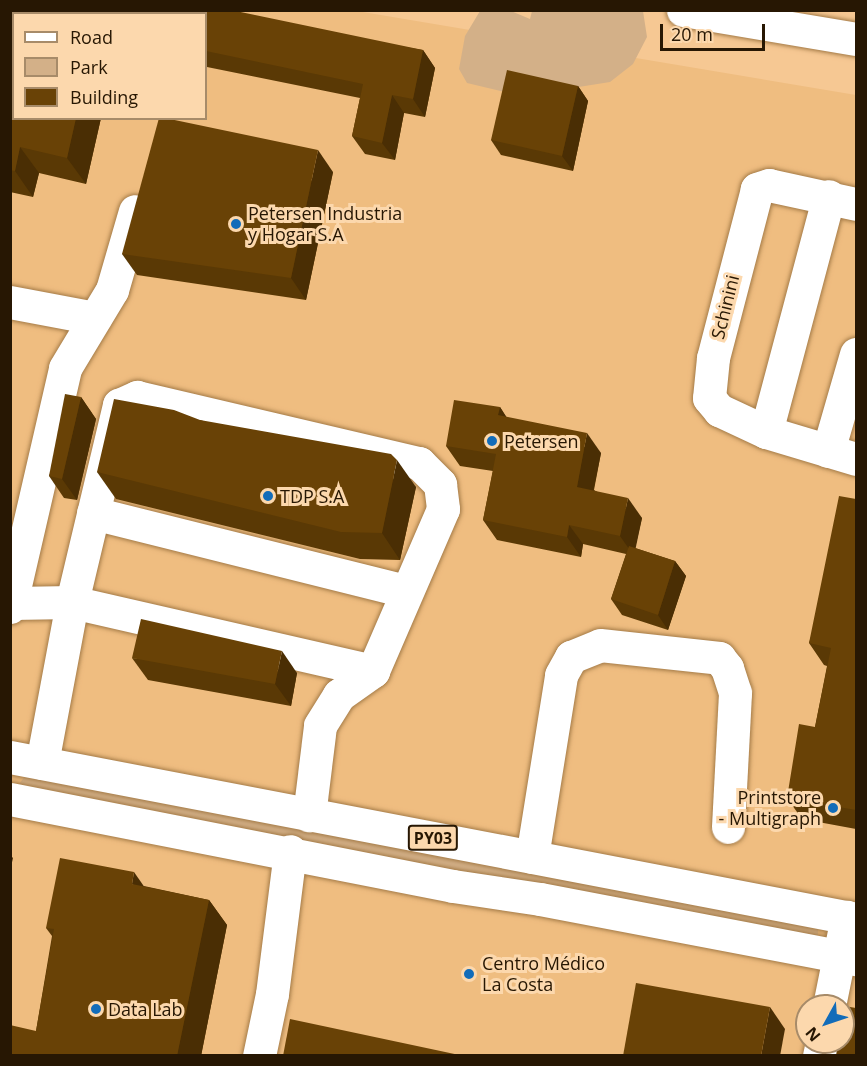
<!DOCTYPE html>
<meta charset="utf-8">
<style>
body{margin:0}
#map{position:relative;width:867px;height:1066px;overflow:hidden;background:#f6c893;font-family:"Open Sans",sans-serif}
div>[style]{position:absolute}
.built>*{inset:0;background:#efbd80}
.green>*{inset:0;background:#d3b088}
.roads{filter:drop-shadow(0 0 2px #a47b47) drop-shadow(0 0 2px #a47b47)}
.minor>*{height:33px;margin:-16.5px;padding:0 16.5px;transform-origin:16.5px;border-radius:16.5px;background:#fff}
.highway>*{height:33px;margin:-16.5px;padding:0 16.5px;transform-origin:16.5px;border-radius:16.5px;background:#fff}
.wall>*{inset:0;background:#5a3905}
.shaded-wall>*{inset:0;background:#4a2e04}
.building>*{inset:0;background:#694206}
.dots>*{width:16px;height:16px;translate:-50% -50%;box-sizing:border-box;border:3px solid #fcd8ad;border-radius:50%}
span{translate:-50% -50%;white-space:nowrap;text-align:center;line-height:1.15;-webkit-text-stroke:6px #fcd8ad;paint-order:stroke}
.shield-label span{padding:2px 4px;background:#fcd8ad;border:2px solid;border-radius:4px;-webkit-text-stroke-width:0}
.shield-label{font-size:16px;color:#271703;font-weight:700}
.poi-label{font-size:18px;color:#271703}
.left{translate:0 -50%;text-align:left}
.right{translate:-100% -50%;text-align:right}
.street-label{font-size:18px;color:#271703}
.frame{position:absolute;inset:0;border:12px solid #271703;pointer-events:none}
.legend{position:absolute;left:12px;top:12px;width:195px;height:108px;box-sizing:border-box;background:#fcd8ad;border:2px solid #a78b69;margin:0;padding:8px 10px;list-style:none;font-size:18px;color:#271703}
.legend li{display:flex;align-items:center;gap:12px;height:30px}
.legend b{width:30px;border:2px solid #a78b69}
.north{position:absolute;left:795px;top:994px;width:60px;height:60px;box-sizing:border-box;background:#fcd8ad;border:2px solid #a78b69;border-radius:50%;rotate:230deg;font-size:16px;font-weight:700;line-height:24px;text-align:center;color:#271703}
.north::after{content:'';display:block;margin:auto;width:21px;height:27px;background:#126cb9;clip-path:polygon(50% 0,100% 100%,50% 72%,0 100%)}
.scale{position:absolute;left:660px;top:24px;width:105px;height:27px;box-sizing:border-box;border:3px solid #271703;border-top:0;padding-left:8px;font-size:18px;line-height:21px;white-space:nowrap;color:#271703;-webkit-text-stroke:4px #fcd8ad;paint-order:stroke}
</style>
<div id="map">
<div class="built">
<i style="clip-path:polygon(evenodd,10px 11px,357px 11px,856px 95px,856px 1055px,11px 1055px,10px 11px,14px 14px,206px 14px,206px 118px,14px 118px,14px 14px,10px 11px,807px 1006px,843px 1006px,843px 1042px,807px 1042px,807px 1006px)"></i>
</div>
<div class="green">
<i style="clip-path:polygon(480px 11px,511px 11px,530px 19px,532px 11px,643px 11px,647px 37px,633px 64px,610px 82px,522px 96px,467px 83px,459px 69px,465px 36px)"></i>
<i style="clip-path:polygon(26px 775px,818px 928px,818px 936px,813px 941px,19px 784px)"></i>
</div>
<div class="roads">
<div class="minor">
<i style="left:683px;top:10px;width:175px;rotate:9.5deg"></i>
<i style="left:193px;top:14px;width:4px;rotate:-63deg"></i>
<i style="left:856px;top:204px;width:89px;rotate:-167.7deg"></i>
<i style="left:769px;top:185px;width:13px;rotate:162deg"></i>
<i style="left:757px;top:189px;width:175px;rotate:104.6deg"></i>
<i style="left:713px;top:358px;width:40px;rotate:95.7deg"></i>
<i style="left:709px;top:398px;width:16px;rotate:50deg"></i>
<i style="left:719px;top:410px;width:52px;rotate:25.1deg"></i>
<i style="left:766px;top:432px;width:94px;rotate:16.7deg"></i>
<i style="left:10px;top:302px;width:86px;rotate:10.7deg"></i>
<i style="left:766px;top:432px;width:244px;rotate:-75.1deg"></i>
<i style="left:828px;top:451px;width:101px;rotate:-73.9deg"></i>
<i style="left:93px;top:513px;width:323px;rotate:14deg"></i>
<i style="left:11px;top:603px;width:61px;rotate:-0.9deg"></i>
<i style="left:72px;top:602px;width:309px;rotate:12.9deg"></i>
<i style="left:10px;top:607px;width:245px;rotate:-77deg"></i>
<i style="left:65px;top:368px;width:91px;rotate:-58.9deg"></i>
<i style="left:112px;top:290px;width:82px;rotate:-73.8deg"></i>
<i style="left:42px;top:763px;width:164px;rotate:-79.4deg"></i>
<i style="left:72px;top:602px;width:203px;rotate:-76.6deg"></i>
<i style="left:119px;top:405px;width:20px;rotate:-24deg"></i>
<i style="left:137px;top:397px;width:290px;rotate:13.2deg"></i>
<i style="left:419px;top:463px;width:30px;rotate:45deg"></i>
<i style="left:440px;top:484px;width:25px;rotate:83deg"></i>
<i style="left:443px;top:509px;width:176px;rotate:113.4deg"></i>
<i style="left:373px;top:671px;width:42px;rotate:144.8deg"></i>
<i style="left:339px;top:695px;width:36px;rotate:122deg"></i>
<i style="left:320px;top:726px;width:90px;rotate:97deg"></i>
<i style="left:532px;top:857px;width:184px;rotate:-80.9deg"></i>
<i style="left:561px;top:675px;width:21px;rotate:-61deg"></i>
<i style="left:571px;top:657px;width:31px;rotate:-22deg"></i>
<i style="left:600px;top:645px;width:120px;rotate:6.2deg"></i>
<i style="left:719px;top:658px;width:13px;rotate:51deg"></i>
<i style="left:727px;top:668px;width:26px;rotate:72deg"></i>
<i style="left:735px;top:693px;width:134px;rotate:93deg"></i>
<i style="left:829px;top:1006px;width:91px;rotate:-78.6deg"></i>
<i style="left:259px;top:1056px;width:63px;rotate:-78.2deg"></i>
<i style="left:272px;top:994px;width:144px;rotate:-82.8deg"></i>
<i style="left:819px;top:1056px;width:14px;rotate:-78deg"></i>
</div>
<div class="highway">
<i style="left:10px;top:757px;width:861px;rotate:10.84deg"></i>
<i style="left:10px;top:799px;width:451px;rotate:11.1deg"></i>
<i style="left:453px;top:886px;width:88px;rotate:8.5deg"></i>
<i style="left:540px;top:899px;width:322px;rotate:10.8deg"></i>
</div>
</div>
<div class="wall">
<i style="clip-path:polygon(10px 10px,126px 10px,125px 14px,14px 14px,101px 118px,86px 184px,39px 173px,33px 197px,10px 192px)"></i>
<i style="clip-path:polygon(206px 14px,423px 50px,435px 68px,425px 117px,404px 113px,395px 160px,365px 154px,352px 136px,360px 98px,207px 67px,206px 64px)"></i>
<i style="clip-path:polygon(578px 86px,588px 101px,573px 171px,501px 155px,491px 140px)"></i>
<i style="clip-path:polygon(333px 172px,306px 300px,137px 275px,122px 254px)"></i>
<i style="clip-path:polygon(81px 397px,96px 419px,77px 500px,64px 498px,49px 476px)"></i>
<i style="clip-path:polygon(500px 407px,506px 417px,601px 453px,594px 490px,642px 518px,635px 548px,675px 561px,686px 576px,668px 630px,622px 615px,611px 599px,626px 554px,583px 544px,581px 557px,497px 540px,483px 520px,493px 471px,460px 466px,446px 446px)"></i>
<i style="clip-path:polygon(200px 420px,416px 487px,400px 560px,360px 559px,116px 499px,97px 472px)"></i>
<i style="clip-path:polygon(856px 499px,856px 829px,802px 819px,787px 798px,815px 727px,827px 666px,824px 665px,809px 643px)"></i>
<i style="clip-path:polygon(132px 658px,297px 673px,291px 706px,148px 680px)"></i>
<i style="clip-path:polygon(144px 886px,209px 900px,227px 925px,201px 1056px,10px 1056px,36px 1031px,52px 936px,46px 928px)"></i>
</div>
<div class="shaded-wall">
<i style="clip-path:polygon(101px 10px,126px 10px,125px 14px,101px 14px)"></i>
<i style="clip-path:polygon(423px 50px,435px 68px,425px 117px,413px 99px)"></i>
<i style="clip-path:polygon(578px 86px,588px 101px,573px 171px,562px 156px)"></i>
<i style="clip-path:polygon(392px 95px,404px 113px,395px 160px,382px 143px)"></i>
<i style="clip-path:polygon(76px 118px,101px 118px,86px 184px,67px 158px)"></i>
<i style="clip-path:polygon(20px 147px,39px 173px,33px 197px,15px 171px)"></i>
<i style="clip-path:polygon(318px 150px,333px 172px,306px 300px,291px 278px)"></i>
<i style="clip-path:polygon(81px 397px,96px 419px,77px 500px,62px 479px)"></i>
<i style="clip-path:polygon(500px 407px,513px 427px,498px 415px)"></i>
<i style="clip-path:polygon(587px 433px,601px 453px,590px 507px,577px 487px)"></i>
<i style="clip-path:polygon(397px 460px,416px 487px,400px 560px,382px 533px)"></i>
<i style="clip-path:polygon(628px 498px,642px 518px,634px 556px,620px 536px)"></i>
<i style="clip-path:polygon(569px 525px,583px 544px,581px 557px,567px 537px)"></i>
<i style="clip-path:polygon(675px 561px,686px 576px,668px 630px,658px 615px)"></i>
<i style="clip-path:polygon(282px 651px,297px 673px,291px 706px,275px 684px)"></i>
<i style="clip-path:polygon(10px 855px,13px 858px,10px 871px)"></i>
<i style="clip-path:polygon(134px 872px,152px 898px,132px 884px)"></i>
<i style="clip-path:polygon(209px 900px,227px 925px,201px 1056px,177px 1056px)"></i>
<i style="clip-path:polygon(770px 1007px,785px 1029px,780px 1056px,761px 1056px)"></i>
</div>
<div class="building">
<i style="clip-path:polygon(10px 10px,101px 10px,101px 14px,14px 14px,14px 118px,76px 118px,67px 158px,20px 147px,15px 171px,10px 170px)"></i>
<i style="clip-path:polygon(203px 10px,231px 10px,423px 50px,413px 99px,392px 95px,382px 143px,352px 136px,363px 84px,206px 51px,206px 14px,202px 14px)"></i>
<i style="clip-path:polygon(507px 70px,578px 86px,562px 156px,491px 140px)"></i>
<i style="clip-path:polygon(159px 118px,165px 118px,318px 150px,291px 278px,122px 254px)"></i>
<i style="clip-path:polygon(65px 394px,81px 397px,62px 479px,49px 476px)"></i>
<i style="clip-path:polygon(114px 399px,174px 410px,200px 420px,391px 454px,397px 460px,382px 533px,341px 532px,97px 472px)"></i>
<i style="clip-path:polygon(454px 400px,500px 407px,498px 415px,587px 433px,577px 487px,628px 498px,620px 536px,569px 525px,567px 537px,483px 520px,496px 454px,446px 446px)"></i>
<i style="clip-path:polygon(839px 496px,856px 499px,856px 810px,787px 798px,799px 724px,815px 727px,831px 648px,809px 643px)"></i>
<i style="clip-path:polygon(629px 546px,675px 561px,658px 615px,611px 599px)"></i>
<i style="clip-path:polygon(141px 619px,282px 651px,275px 684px,132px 658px)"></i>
<i style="clip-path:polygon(60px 858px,134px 872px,132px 884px,209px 900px,177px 1056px,10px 1056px,10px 1025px,36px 1031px,54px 929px,46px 928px)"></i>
<i style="clip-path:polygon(636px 983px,770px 1007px,761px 1056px,623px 1056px)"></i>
<i style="clip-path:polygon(844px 1006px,856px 1008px,856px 1056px,836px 1056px,838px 1042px,843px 1042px,843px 1012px)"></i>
<i style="clip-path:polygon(290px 1019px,464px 1056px,283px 1056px)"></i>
</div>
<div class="dots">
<i style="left:236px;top:224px;background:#126cb9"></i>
<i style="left:492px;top:441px;background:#126cb9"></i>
<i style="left:268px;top:496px;background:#126cb9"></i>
<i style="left:833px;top:808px;background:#126cb9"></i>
<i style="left:469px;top:974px;background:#126cb9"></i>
<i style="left:96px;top:1009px;background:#126cb9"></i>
</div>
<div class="shield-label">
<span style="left:433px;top:838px">PY03</span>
</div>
<div class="poi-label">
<span class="left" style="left:248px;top:224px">Petersen Industria<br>y Hogar S.A</span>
<span class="left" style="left:504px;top:441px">Petersen</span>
<span class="left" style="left:280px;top:496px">TDP S.A</span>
<span class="right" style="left:821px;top:808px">Printstore<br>- Multigraph</span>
<span class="left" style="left:482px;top:974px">Centro Médico<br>La Costa</span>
<span class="left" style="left:108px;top:1009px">Data Lab</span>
</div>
<div class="street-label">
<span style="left:725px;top:307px;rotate:-76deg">Schinini</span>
</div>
<div class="frame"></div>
<ul class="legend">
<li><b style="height:8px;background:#fff"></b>Road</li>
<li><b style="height:16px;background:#d3b088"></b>Park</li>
<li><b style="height:16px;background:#694206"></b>Building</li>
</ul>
<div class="north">N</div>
<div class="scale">20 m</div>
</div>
